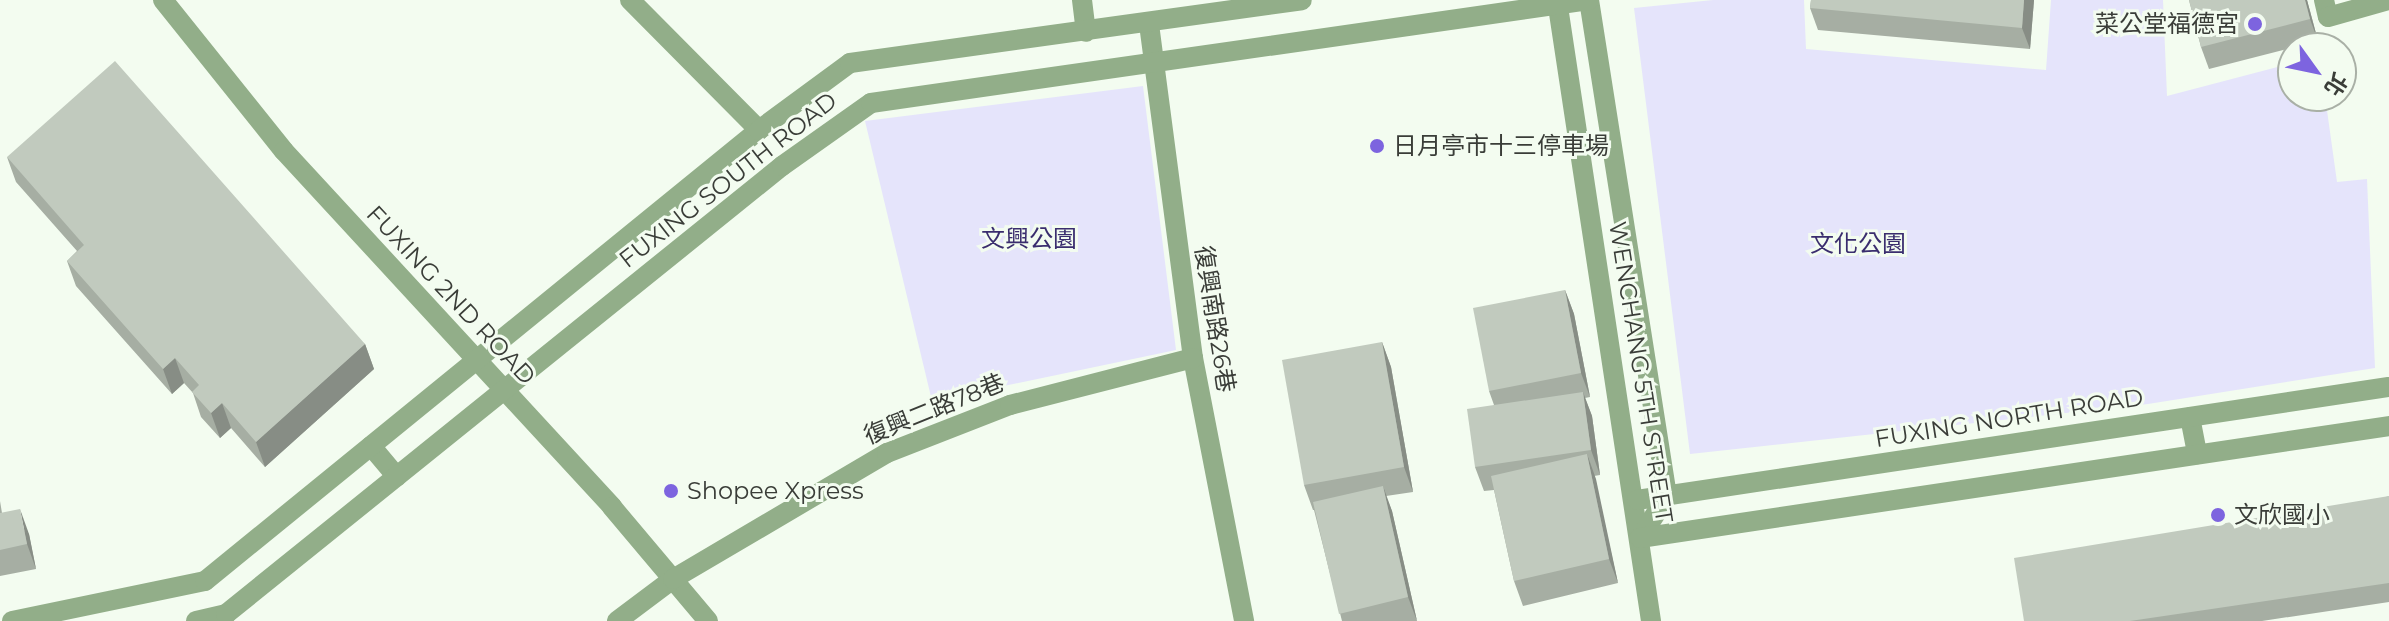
<!DOCTYPE html>
<meta charset="utf-8">
<style>
body{margin:0}
#map{position:relative;width:2389px;height:621px;overflow:hidden;background:#f3fcf0;font-family:Montserrat,"Noto Sans TC",sans-serif}
div>[style]{position:absolute}
.green>*{inset:0;background:#e5e4fb}
.minor>*{height:20px;margin:-10px;padding:0 10px;transform-origin:10px;border-radius:10px;background:#92ae89}
.wall>*{inset:0;background:#a6aea3}
.shaded-wall>*{inset:0;background:#878d85}
.building>*{inset:0;background:#c1cabe}
.dots>*{width:22px;height:22px;translate:-50% -50%;box-sizing:border-box;border:4px solid #f3fcf0;border-radius:50%}
span{translate:-50% -50%;white-space:nowrap;text-align:center;line-height:1.15;-webkit-text-stroke:6px #f3fcf0;paint-order:stroke}
.poi-label{font-size:24px;color:#3a3d38}
.right{translate:-100% -50%;text-align:right}
.left{translate:0 -50%;text-align:left}
.street-label{font-size:24px;color:#3a3d38}
.park-label{font-size:24px;color:#3a2d6e}
.north{position:absolute;left:2277px;top:32px;width:80px;height:80px;box-sizing:border-box;background:#f3fcf0;border:2px solid #a9b0a6;border-radius:50%;rotate:123deg;font-size:22px;font-weight:700;line-height:32px;text-align:center;color:#3a3d38}
.north::after{content:'';display:block;margin:auto;width:28px;height:36px;background:#7d64df;clip-path:polygon(50% 0,100% 100%,50% 72%,0 100%)}
</style>
<div id="map">
<div class="green">
<i style="clip-path:polygon(1713px 0,1804px 0,1806px 49px,2046px 70px,2051px 0,2163px 0,2167px 96px,2293px 63px,2293px 96px,2325px 96px,2337px 182px,2367px 179px,2375px 368px,2148px 404px,1690px 454px,1634px 8px)"></i>
<i style="clip-path:polygon(1143px 86px,1176px 350px,932px 401px,865px 121px)"></i>
</div>
<div class="minor">
<i style="left:163px;top:0;width:193px;rotate:51.3deg"></i>
<i style="left:284px;top:151px;width:484px;rotate:47.3deg"></i>
<i style="left:612px;top:507px;width:149px;rotate:49.9deg"></i>
<i style="left:630px;top:0;width:183px;rotate:45.2deg"></i>
<i style="left:1082px;top:0;width:32px;rotate:83deg"></i>
<i style="left:1557px;top:0;width:628px;rotate:81.39deg"></i>
<i style="left:1589px;top:0;width:502px;rotate:81.06deg"></i>
<i style="left:1667px;top:496px;width:50px;rotate:122.7deg"></i>
<i style="left:2324px;top:0;width:17px;rotate:77deg"></i>
<i style="left:2328px;top:17px;width:63px;rotate:-15.6deg"></i>
<i style="left:1149px;top:24px;width:337px;rotate:82.5deg"></i>
<i style="left:1193px;top:358px;width:268px;rotate:79deg"></i>
<i style="left:2190px;top:417px;width:38px;rotate:79deg"></i>
<i style="left:371px;top:446px;width:40px;rotate:50deg"></i>
<i style="left:1637px;top:500px;width:760px;rotate:-8.55deg"></i>
<i style="left:1640px;top:538px;width:757px;rotate:-8.5deg"></i>
<i style="left:12px;top:621px;width:197px;rotate:-11.7deg"></i>
<i style="left:205px;top:581px;width:714px;rotate:-39.15deg"></i>
<i style="left:759px;top:130px;width:113px;rotate:-36.4deg"></i>
<i style="left:850px;top:63px;width:456px;rotate:-7.9deg"></i>
<i style="left:196px;top:621px;width:31px;rotate:-13deg"></i>
<i style="left:226px;top:614px;width:714px;rotate:-38.86deg"></i>
<i style="left:782px;top:166px;width:109px;rotate:-35.3deg"></i>
<i style="left:871px;top:103px;width:725px;rotate:-8.16deg"></i>
<i style="left:617px;top:621px;width:70px;rotate:-36.9deg"></i>
<i style="left:673px;top:579px;width:248px;rotate:-30.5deg"></i>
<i style="left:887px;top:453px;width:132px;rotate:-21.3deg"></i>
<i style="left:1010px;top:405px;width:189px;rotate:-14.4deg"></i>
</div>
<div class="wall">
<i style="clip-path:polygon(1811px 0,2034px 0,2030px 49px,1818px 30px,1810px 8px)"></i>
<i style="clip-path:polygon(2189px 0,2307px 0,2318px 41px,2209px 69px,2201px 47px)"></i>
<i style="clip-path:polygon(7px 157px,365px 344px,374px 369px,265px 467px,231px 428px,220px 438px,201px 417px,193px 393px,184px 383px,172px 394px,76px 286px,67px 261px,77px 251px,16px 182px)"></i>
<i style="clip-path:polygon(1565px 290px,1574px 314px,1590px 397px,1585px 398px,1592px 416px,1600px 475px,1594px 476px,1618px 583px,1523px 606px,1514px 581px,1494px 490px,1484px 491px,1475px 467px,1494px 405px,1489px 391px)"></i>
<i style="clip-path:polygon(1382px 342px,1391px 367px,1413px 492px,1386px 496px,1392px 511px,1417px 621px,1342px 621px,1314px 510px,1313px 510px,1304px 485px)"></i>
<i style="clip-path:polygon(2389px 496px,2389px 602px,2262px 621px,2024px 621px)"></i>
<i style="clip-path:polygon(0 501px,2px 513px,29px 534px,36px 569px,0 576px)"></i>
</div>
<div class="shaded-wall">
<i style="clip-path:polygon(2024px 0,2034px 0,2030px 49px,2022px 28px)"></i>
<i style="clip-path:polygon(2305px 0,2307px 0,2318px 41px,2310px 19px)"></i>
<i style="clip-path:polygon(1565px 290px,1574px 314px,1590px 397px,1581px 373px)"></i>
<i style="clip-path:polygon(1382px 342px,1391px 367px,1413px 492px,1404px 467px)"></i>
<i style="clip-path:polygon(365px 344px,374px 369px,265px 467px,256px 442px)"></i>
<i style="clip-path:polygon(175px 358px,184px 383px,172px 394px,163px 369px)"></i>
<i style="clip-path:polygon(1583px 392px,1592px 416px,1600px 475px,1591px 450px)"></i>
<i style="clip-path:polygon(222px 403px,231px 428px,220px 438px,211px 413px)"></i>
<i style="clip-path:polygon(1587px 454px,1596px 479px,1618px 583px,1609px 559px)"></i>
<i style="clip-path:polygon(1383px 486px,1392px 511px,1417px 621px,1408px 597px)"></i>
<i style="clip-path:polygon(20px 509px,29px 534px,36px 569px,27px 544px)"></i>
</div>
<div class="building">
<i style="clip-path:polygon(1811px 0,2024px 0,2022px 28px,1810px 8px)"></i>
<i style="clip-path:polygon(2189px 0,2305px 0,2310px 19px,2201px 47px)"></i>
<i style="clip-path:polygon(115px 61px,365px 344px,256px 442px,222px 403px,211px 413px,192px 392px,199px 385px,175px 358px,163px 369px,67px 261px,84px 245px,7px 157px)"></i>
<i style="clip-path:polygon(1565px 290px,1581px 373px,1489px 391px,1473px 308px)"></i>
<i style="clip-path:polygon(1382px 342px,1404px 467px,1304px 485px,1282px 360px)"></i>
<i style="clip-path:polygon(1583px 392px,1591px 450px,1475px 467px,1467px 409px)"></i>
<i style="clip-path:polygon(1587px 454px,1609px 559px,1514px 581px,1491px 476px)"></i>
<i style="clip-path:polygon(1383px 486px,1408px 597px,1339px 614px,1313px 502px)"></i>
<i style="clip-path:polygon(2389px 496px,2389px 583px,2130px 621px,2024px 621px,2014px 558px)"></i>
<i style="clip-path:polygon(20px 509px,27px 544px,0 550px,0 513px)"></i>
</div>
<div class="dots">
<i style="left:2255px;top:24px;background:#7d64df"></i>
<i style="left:1377px;top:146px;background:#7d64df"></i>
<i style="left:671px;top:491px;background:#7d64df"></i>
<i style="left:2218px;top:515px;background:#7d64df"></i>
</div>
<div class="poi-label">
<span class="right" style="left:2239px;top:24px">菜公堂福德宮</span>
<span class="left" style="left:1393px;top:146px">日月亭市十三停車場</span>
<span class="left" style="left:687px;top:491px">Shopee Xpress</span>
<span class="left" style="left:2234px;top:515px">文欣國小</span>
</div>
<div class="street-label">
<span style="left:728px;top:180px;rotate:-38deg">FUXING SOUTH ROAD</span>
<span style="left:451px;top:295px;rotate:47deg">FUXING 2ND ROAD</span>
<span style="left:1215px;top:319px;rotate:81deg">復興南路26巷</span>
<span style="left:1641px;top:372px;rotate:81deg">WENCHANG 5TH STREET</span>
<span style="left:934px;top:409px;rotate:-22deg">復興二路78巷</span>
<span style="left:2009px;top:418px;rotate:-9deg">FUXING NORTH ROAD</span>
</div>
<div class="park-label">
<span style="left:1029px;top:239px">文興公園</span>
<span style="left:1858px;top:244px">文化公園</span>
</div>
<div class="north">北</div>
</div>
